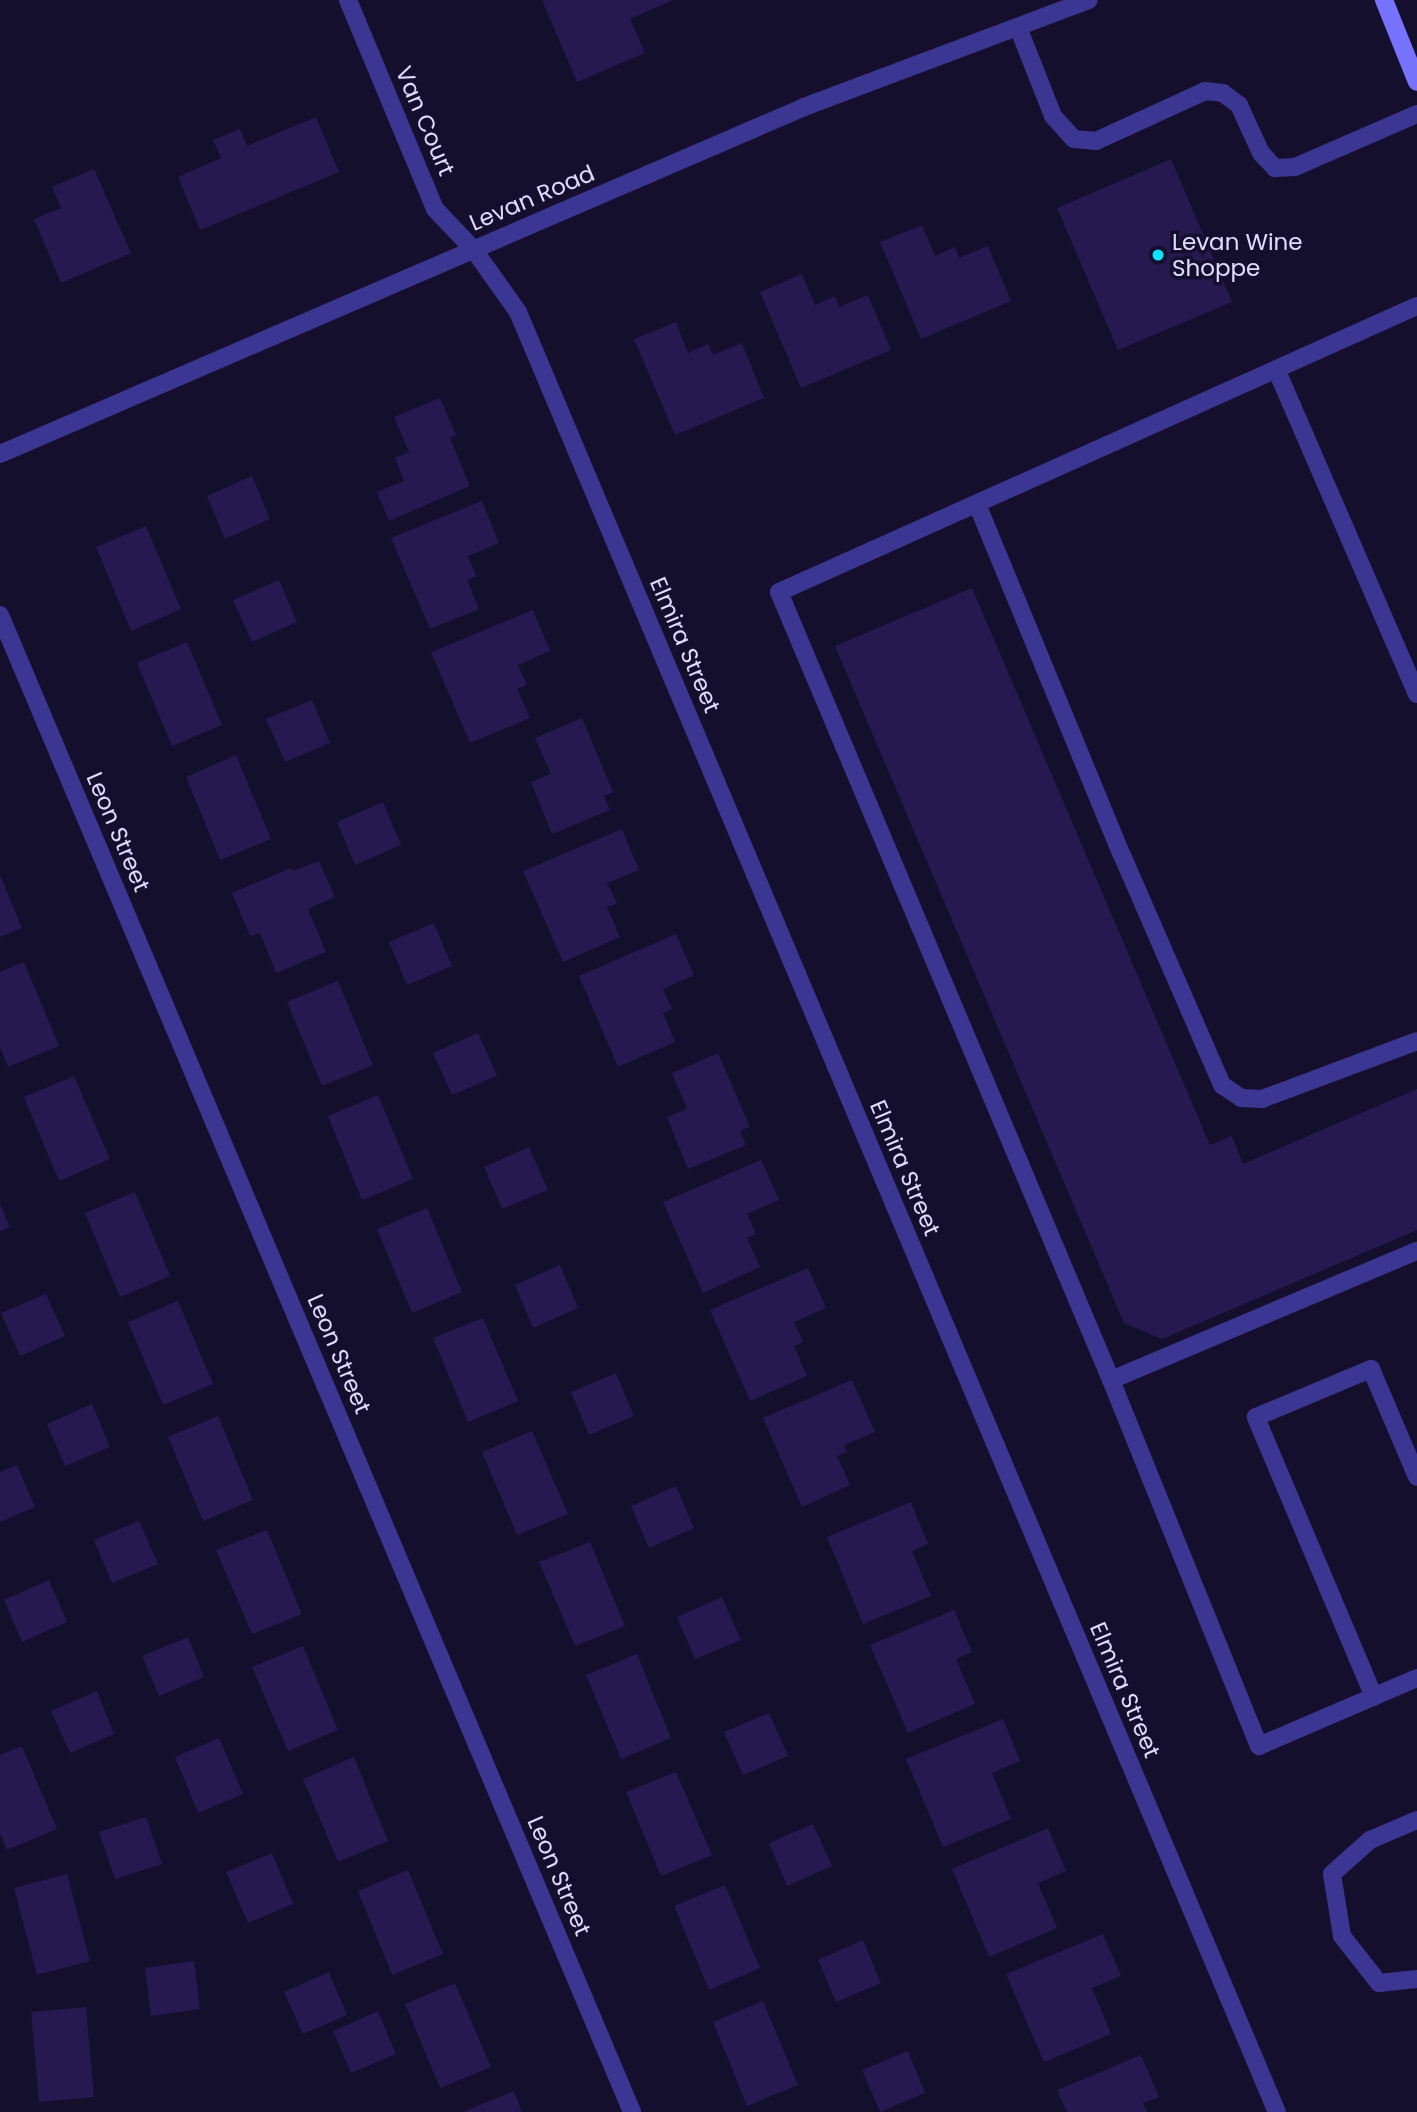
<!DOCTYPE html>
<style>
body{margin:0}
#map{position:relative;width:1417px;height:2112px;overflow:hidden;background:#150f2e;font-family:Poppins,sans-serif}
div>[style]{position:absolute}
.building>*{inset:0;background:#251950}
.service>*{height:18px;margin:-9px;padding:0 9px;transform-origin:9px;border-radius:9px;background:#3b3691}
.minor>*{height:18px;margin:-9px;padding:0 9px;transform-origin:9px;border-radius:9px;background:#3b3691}
.secondary>*{height:18px;margin:-9px;padding:0 9px;transform-origin:9px;border-radius:9px;background:#7873ff}
.dots>*{width:19px;height:19px;translate:-50% -50%;box-sizing:border-box;border:4px solid #150f2e;border-radius:50%}
span{translate:-50% -50%;white-space:nowrap;text-align:center;line-height:1.15;-webkit-text-stroke:7px #150f2e;paint-order:stroke}
.street-label{font-size:23px;color:#e0dcff}
.poi-label{font-size:23px;color:#e0dcff}
.left{translate:0 -50%;text-align:left}
</style>
<div id="map">
<div class="building">
<i style="clip-path:polygon(542px 0,673px 0,630px 19px,645px 53px,577px 82px)"></i>
<i style="clip-path:polygon(316px 117px,339px 172px,200px 230px,178px 177px,221px 158px,213px 140px,240px 129px,247px 146px)"></i>
<i style="clip-path:polygon(1171px 159px,1232px 302px,1118px 350px,1057px 208px)"></i>
<i style="clip-path:polygon(94px 169px,131px 253px,61px 283px,34px 219px,61px 208px,52px 187px)"></i>
<i style="clip-path:polygon(922px 225px,935px 256px,955px 247px,959px 258px,988px 246px,1011px 301px,921px 339px,880px 242px)"></i>
<i style="clip-path:polygon(802px 274px,815px 305px,835px 296px,839px 307px,868px 295px,891px 350px,801px 388px,760px 292px)"></i>
<i style="clip-path:polygon(676px 322px,688px 353px,708px 344px,713px 355px,742px 343px,764px 398px,675px 435px,634px 339px)"></i>
<i style="clip-path:polygon(440px 398px,456px 435px,450px 438px,470px 486px,389px 521px,377px 492px,404px 481px,395px 458px,409px 452px,394px 417px)"></i>
<i style="clip-path:polygon(252px 476px,270px 519px,225px 539px,207px 496px)"></i>
<i style="clip-path:polygon(482px 501px,499px 543px,468px 556px,476px 576px,467px 580px,479px 609px,430px 629px,391px 538px)"></i>
<i style="clip-path:polygon(146px 526px,181px 609px,131px 631px,96px 547px)"></i>
<i style="clip-path:polygon(279px 580px,297px 622px,252px 642px,233px 600px)"></i>
<i style="clip-path:polygon(972px 588px,1210px 1145px,1232px 1136px,1243px 1164px,1417px 1089px,1417px 1230px,1162px 1339px,1124px 1323px,835px 646px)"></i>
<i style="clip-path:polygon(533px 610px,550px 651px,518px 665px,527px 685px,517px 689px,530px 718px,470px 743px,431px 652px)"></i>
<i style="clip-path:polygon(187px 642px,222px 725px,172px 746px,137px 663px)"></i>
<i style="clip-path:polygon(312px 700px,330px 743px,285px 762px,266px 719px)"></i>
<i style="clip-path:polygon(582px 718px,613px 792px,604px 796px,610px 810px,552px 834px,531px 782px,551px 774px,535px 738px)"></i>
<i style="clip-path:polygon(236px 755px,271px 839px,220px 860px,186px 777px)"></i>
<i style="clip-path:polygon(383px 802px,401px 845px,355px 865px,337px 822px)"></i>
<i style="clip-path:polygon(622px 829px,639px 870px,607px 883px,617px 903px,607px 907px,620px 937px,563px 962px,523px 871px)"></i>
<i style="clip-path:polygon(319px 861px,335px 897px,308px 909px,326px 952px,276px 973px,260px 933px,250px 936px,232px 893px,291px 868px,293px 871px)"></i>
<i style="clip-path:polygon(0 875px,22px 928px,0 937px)"></i>
<i style="clip-path:polygon(434px 923px,452px 966px,407px 985px,389px 942px)"></i>
<i style="clip-path:polygon(676px 934px,694px 975px,663px 989px,672px 1009px,663px 1013px,675px 1042px,618px 1067px,579px 976px)"></i>
<i style="clip-path:polygon(24px 962px,59px 1046px,8px 1067px,0 1047px,0 972px)"></i>
<i style="clip-path:polygon(338px 981px,373px 1065px,322px 1086px,287px 1002px)"></i>
<i style="clip-path:polygon(478px 1033px,497px 1076px,452px 1095px,433px 1053px)"></i>
<i style="clip-path:polygon(718px 1053px,750px 1127px,740px 1131px,746px 1145px,688px 1169px,667px 1117px,687px 1109px,672px 1073px)"></i>
<i style="clip-path:polygon(74px 1076px,110px 1159px,59px 1181px,24px 1097px)"></i>
<i style="clip-path:polygon(378px 1095px,413px 1179px,362px 1200px,328px 1116px)"></i>
<i style="clip-path:polygon(529px 1147px,548px 1190px,502px 1209px,484px 1167px)"></i>
<i style="clip-path:polygon(761px 1160px,779px 1200px,747px 1214px,756px 1234px,747px 1238px,760px 1267px,703px 1293px,663px 1202px)"></i>
<i style="clip-path:polygon(135px 1192px,170px 1276px,120px 1297px,85px 1213px)"></i>
<i style="clip-path:polygon(0 1204px,10px 1227px,0 1231px)"></i>
<i style="clip-path:polygon(427px 1208px,462px 1292px,412px 1313px,377px 1229px)"></i>
<i style="clip-path:polygon(560px 1265px,578px 1308px,533px 1328px,515px 1285px)"></i>
<i style="clip-path:polygon(808px 1268px,826px 1308px,794px 1322px,803px 1342px,794px 1346px,807px 1376px,750px 1401px,710px 1310px)"></i>
<i style="clip-path:polygon(46px 1294px,65px 1336px,20px 1356px,1px 1313px)"></i>
<i style="clip-path:polygon(178px 1301px,213px 1384px,163px 1405px,128px 1322px)"></i>
<i style="clip-path:polygon(483px 1318px,518px 1401px,468px 1422px,433px 1338px)"></i>
<i style="clip-path:polygon(616px 1373px,634px 1416px,589px 1435px,571px 1392px)"></i>
<i style="clip-path:polygon(852px 1380px,875px 1432px,844px 1445px,847px 1452px,837px 1456px,850px 1485px,802px 1507px,763px 1418px)"></i>
<i style="clip-path:polygon(92px 1404px,110px 1447px,65px 1466px,47px 1424px)"></i>
<i style="clip-path:polygon(218px 1416px,253px 1500px,203px 1521px,168px 1437px)"></i>
<i style="clip-path:polygon(532px 1431px,568px 1514px,517px 1535px,482px 1452px)"></i>
<i style="clip-path:polygon(17px 1465px,35px 1507px,0 1522px,0 1472px)"></i>
<i style="clip-path:polygon(676px 1486px,694px 1528px,649px 1548px,631px 1506px)"></i>
<i style="clip-path:polygon(911px 1502px,928px 1544px,912px 1551px,931px 1596px,863px 1624px,827px 1537px)"></i>
<i style="clip-path:polygon(139px 1521px,158px 1564px,112px 1583px,94px 1540px)"></i>
<i style="clip-path:polygon(267px 1530px,302px 1614px,252px 1634px,216px 1550px)"></i>
<i style="clip-path:polygon(590px 1542px,625px 1626px,575px 1646px,539px 1562px)"></i>
<i style="clip-path:polygon(49px 1580px,67px 1622px,22px 1642px,4px 1600px)"></i>
<i style="clip-path:polygon(722px 1597px,741px 1640px,695px 1659px,677px 1617px)"></i>
<i style="clip-path:polygon(954px 1610px,972px 1652px,956px 1659px,975px 1704px,908px 1733px,870px 1645px)"></i>
<i style="clip-path:polygon(188px 1637px,204px 1677px,159px 1696px,142px 1656px)"></i>
<i style="clip-path:polygon(303px 1646px,338px 1730px,288px 1751px,252px 1667px)"></i>
<i style="clip-path:polygon(637px 1654px,671px 1738px,621px 1759px,586px 1675px)"></i>
<i style="clip-path:polygon(97px 1691px,114px 1734px,70px 1753px,51px 1711px)"></i>
<i style="clip-path:polygon(769px 1713px,788px 1756px,743px 1775px,724px 1732px)"></i>
<i style="clip-path:polygon(1003px 1719px,1020px 1761px,992px 1773px,1011px 1819px,943px 1847px,906px 1759px)"></i>
<i style="clip-path:polygon(219px 1738px,243px 1794px,198px 1813px,175px 1757px)"></i>
<i style="clip-path:polygon(22px 1746px,57px 1829px,7px 1850px,0 1833px,0 1755px)"></i>
<i style="clip-path:polygon(354px 1757px,388px 1841px,338px 1862px,303px 1779px)"></i>
<i style="clip-path:polygon(676px 1772px,712px 1855px,661px 1876px,626px 1792px)"></i>
<i style="clip-path:polygon(146px 1817px,162px 1864px,115px 1879px,99px 1832px)"></i>
<i style="clip-path:polygon(813px 1824px,832px 1866px,787px 1886px,769px 1843px)"></i>
<i style="clip-path:polygon(1048px 1828px,1066px 1871px,1038px 1883px,1057px 1928px,989px 1957px,952px 1869px)"></i>
<i style="clip-path:polygon(272px 1853px,293px 1904px,248px 1923px,226px 1872px)"></i>
<i style="clip-path:polygon(408px 1870px,443px 1954px,392px 1975px,358px 1891px)"></i>
<i style="clip-path:polygon(67px 1874px,90px 1961px,37px 1975px,14px 1888px)"></i>
<i style="clip-path:polygon(725px 1885px,760px 1968px,709px 1990px,674px 1906px)"></i>
<i style="clip-path:polygon(1103px 1934px,1121px 1976px,1092px 1988px,1111px 2034px,1044px 2062px,1006px 1974px)"></i>
<i style="clip-path:polygon(863px 1940px,881px 1983px,836px 2002px,818px 1960px)"></i>
<i style="clip-path:polygon(194px 1961px,200px 2009px,151px 2016px,145px 1968px)"></i>
<i style="clip-path:polygon(329px 1972px,347px 2015px,303px 2034px,284px 1992px)"></i>
<i style="clip-path:polygon(455px 1983px,491px 2067px,440px 2088px,405px 2004px)"></i>
<i style="clip-path:polygon(763px 2001px,798px 2085px,747px 2106px,713px 2022px)"></i>
<i style="clip-path:polygon(86px 2007px,94px 2097px,39px 2102px,31px 2012px)"></i>
<i style="clip-path:polygon(378px 2011px,396px 2054px,351px 2073px,333px 2031px)"></i>
<i style="clip-path:polygon(908px 2051px,925px 2093px,880px 2112px,862px 2070px)"></i>
<i style="clip-path:polygon(1141px 2055px,1159px 2097px,1143px 2103px,1147px 2112px,1067px 2112px,1057px 2090px)"></i>
<i style="clip-path:polygon(514px 2091px,522px 2112px,463px 2112px)"></i>
</div>
<div class="service">
<i style="left:1018px;top:27px;width:96px;rotate:68.5deg"></i>
<i style="left:1053px;top:116px;width:31px;rotate:48deg"></i>
<i style="left:1074px;top:139px;width:22px;rotate:5deg"></i>
<i style="left:1096px;top:141px;width:120px;rotate:-24.6deg"></i>
<i style="left:1205px;top:91px;width:18px;rotate:6deg"></i>
<i style="left:1223px;top:93px;width:20px;rotate:37deg"></i>
<i style="left:1239px;top:105px;width:53px;rotate:65.4deg"></i>
<i style="left:1261px;top:153px;width:21px;rotate:47deg"></i>
<i style="left:1275px;top:168px;width:20px;rotate:-3deg"></i>
<i style="left:1295px;top:167px;width:133px;rotate:-23.5deg"></i>
<i style="left:1417px;top:306px;width:699px;rotate:155.85deg"></i>
<i style="left:779px;top:592px;width:855px;rotate:67.15deg"></i>
<i style="left:1111px;top:1380px;width:332px;rotate:-22.9deg"></i>
<i style="left:1277px;top:371px;width:352px;rotate:66.6deg"></i>
<i style="left:977px;top:504px;width:380px;rotate:67.6deg"></i>
<i style="left:1122px;top:855px;width:251px;rotate:66.5deg"></i>
<i style="left:1222px;top:1085px;width:23px;rotate:34deg"></i>
<i style="left:1241px;top:1098px;width:21px;rotate:3deg"></i>
<i style="left:1262px;top:1099px;width:165px;rotate:-20.5deg"></i>
<i style="left:1111px;top:1380px;width:395px;rotate:68deg"></i>
<i style="left:1259px;top:1746px;width:172px;rotate:-23.3deg"></i>
<i style="left:1374px;top:1697px;width:304px;rotate:-112.9deg"></i>
<i style="left:1256px;top:1417px;width:125px;rotate:-22.7deg"></i>
<i style="left:1371px;top:1369px;width:117px;rotate:66.9deg"></i>
<i style="left:1417px;top:1820px;width:51px;rotate:156.9deg"></i>
<i style="left:1370px;top:1840px;width:51px;rotate:138.2deg"></i>
<i style="left:1332px;top:1874px;width:63px;rotate:80.8deg"></i>
<i style="left:1342px;top:1936px;width:60px;rotate:51.8deg"></i>
<i style="left:1379px;top:1983px;width:38px;rotate:-6deg"></i>
</div>
<div class="minor">
<i style="left:348px;top:0;width:226px;rotate:67.4deg"></i>
<i style="left:435px;top:209px;width:57px;rotate:46.4deg"></i>
<i style="left:474px;top:250px;width:76px;rotate:54.6deg"></i>
<i style="left:518px;top:312px;width:1953px;rotate:67.14deg"></i>
<i style="left:0;top:454px;width:876px;rotate:-23.34deg"></i>
<i style="left:804px;top:107px;width:304px;rotate:-20.6deg"></i>
<i style="left:0;top:615px;width:1625px;rotate:67.11deg"></i>
</div>
<div class="secondary">
<i style="left:1384px;top:0;width:88px;rotate:68.1deg"></i>
</div>
<div class="dots">
<i style="left:1158px;top:255px;background:#08e4ff"></i>
</div>
<div class="street-label">
<span style="left:425px;top:121px;rotate:67deg">Van Court</span>
<span style="left:532px;top:198px;rotate:-23deg">Levan Road</span>
<span style="left:685px;top:645px;rotate:67deg">Elmira Street</span>
<span style="left:118px;top:832px;rotate:67deg">Leon Street</span>
<span style="left:905px;top:1168px;rotate:67deg">Elmira Street</span>
<span style="left:339px;top:1354px;rotate:67deg">Leon Street</span>
<span style="left:1125px;top:1690px;rotate:67deg">Elmira Street</span>
<span style="left:559px;top:1876px;rotate:67deg">Leon Street</span>
</div>
<div class="poi-label">
<span class="left" style="left:1172px;top:255px">Levan Wine<br>Shoppe</span>
</div>
</div>
